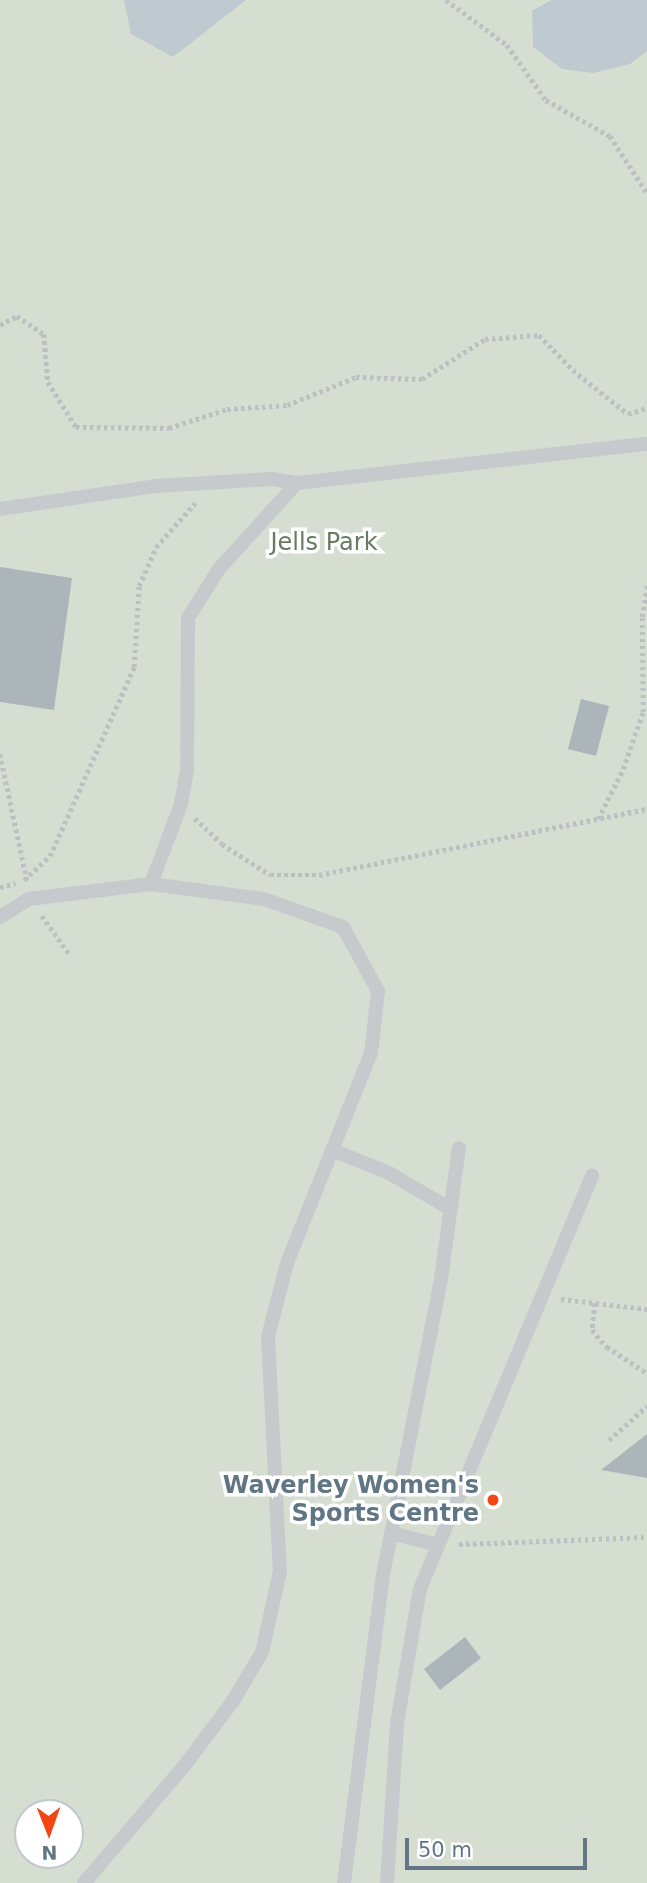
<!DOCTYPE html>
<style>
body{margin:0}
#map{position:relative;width:647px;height:1883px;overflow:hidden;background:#f6f6f1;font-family:"DejaVu Sans",sans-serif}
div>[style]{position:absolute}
.green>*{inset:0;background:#d6ded2}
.water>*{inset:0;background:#becacf}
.building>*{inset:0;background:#acb6ba}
.path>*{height:4.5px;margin-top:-2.25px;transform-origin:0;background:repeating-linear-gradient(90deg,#bdc0c2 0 3.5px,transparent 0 7px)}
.lane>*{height:14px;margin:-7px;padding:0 7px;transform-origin:7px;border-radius:7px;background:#c7cacd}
.dots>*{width:19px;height:19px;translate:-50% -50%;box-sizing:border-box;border:4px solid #fff;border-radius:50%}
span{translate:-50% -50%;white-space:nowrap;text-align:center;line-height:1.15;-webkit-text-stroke:7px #fff;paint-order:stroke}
.park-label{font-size:24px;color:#677c61}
.poi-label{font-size:24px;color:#617685;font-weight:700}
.right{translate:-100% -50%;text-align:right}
.north{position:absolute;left:14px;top:1799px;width:70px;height:70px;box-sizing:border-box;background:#fff;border:2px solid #c0c8ce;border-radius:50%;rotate:179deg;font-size:19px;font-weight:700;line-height:28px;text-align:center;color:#617685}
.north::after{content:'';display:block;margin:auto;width:24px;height:32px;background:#f34614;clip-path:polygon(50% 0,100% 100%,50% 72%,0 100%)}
.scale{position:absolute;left:405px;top:1838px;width:182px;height:32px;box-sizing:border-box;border:4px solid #617685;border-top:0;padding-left:9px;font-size:21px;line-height:24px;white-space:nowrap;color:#617685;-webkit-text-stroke:5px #fff;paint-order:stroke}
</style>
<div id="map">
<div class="green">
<i style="clip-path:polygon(evenodd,0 0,647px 0,647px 1883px,0 1883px,0 0,28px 1813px,70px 1813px,70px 1855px,28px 1855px,28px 1813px)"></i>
</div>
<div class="water">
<i style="clip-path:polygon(124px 0,246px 0,173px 57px,131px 34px)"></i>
<i style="clip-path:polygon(551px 0,647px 0,647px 51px,630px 64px,593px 73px,562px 69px,533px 47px,532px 11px)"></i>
</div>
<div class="building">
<i style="clip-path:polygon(0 567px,72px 578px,54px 710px,0 702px)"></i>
<i style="clip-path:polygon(581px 699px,609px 706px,596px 756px,568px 749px)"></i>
<i style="clip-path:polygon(647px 1434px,647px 1478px,601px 1470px)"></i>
<i style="clip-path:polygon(465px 1637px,481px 1658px,440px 1690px,424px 1669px)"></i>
</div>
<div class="path">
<i style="left:446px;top:0;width:76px;rotate:36.4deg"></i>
<i style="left:507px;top:45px;width:67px;rotate:54.7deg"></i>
<i style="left:546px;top:100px;width:73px;rotate:29.4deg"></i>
<i style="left:610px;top:136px;width:68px;rotate:57deg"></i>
<i style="left:0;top:325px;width:19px;rotate:-28deg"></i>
<i style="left:17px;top:316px;width:32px;rotate:34deg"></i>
<i style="left:44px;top:334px;width:48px;rotate:85.2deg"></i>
<i style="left:48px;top:382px;width:53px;rotate:58.1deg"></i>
<i style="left:76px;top:427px;width:93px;rotate:0.6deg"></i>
<i style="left:169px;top:428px;width:61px;rotate:-18.1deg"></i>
<i style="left:227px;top:409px;width:60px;rotate:-3.8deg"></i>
<i style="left:287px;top:405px;width:74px;rotate:-22.1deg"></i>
<i style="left:356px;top:377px;width:66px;rotate:1.7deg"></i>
<i style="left:422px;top:379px;width:75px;rotate:-32.4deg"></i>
<i style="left:485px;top:339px;width:54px;rotate:-4.2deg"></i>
<i style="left:539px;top:335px;width:49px;rotate:45.8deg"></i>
<i style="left:573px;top:370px;width:70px;rotate:38.7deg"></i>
<i style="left:628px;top:414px;width:20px;rotate:-18deg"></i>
<i style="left:0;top:754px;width:129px;rotate:77.9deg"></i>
<i style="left:195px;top:818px;width:37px;rotate:44deg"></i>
<i style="left:222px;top:844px;width:57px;rotate:32.9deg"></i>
<i style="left:270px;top:875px;width:49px"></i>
<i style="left:319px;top:875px;width:335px;rotate:-11.4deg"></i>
<i style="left:598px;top:819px;width:56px;rotate:-63.4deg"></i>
<i style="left:623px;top:769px;width:60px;rotate:-70.7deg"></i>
<i style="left:643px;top:712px;width:95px;rotate:-90.6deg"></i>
<i style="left:642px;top:617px;width:33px;rotate:-81deg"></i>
<i style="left:24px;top:880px;width:35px;rotate:-43deg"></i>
<i style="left:50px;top:856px;width:207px;rotate:-66deg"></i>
<i style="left:134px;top:667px;width:81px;rotate:-86.5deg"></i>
<i style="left:139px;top:586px;width:43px;rotate:-66.4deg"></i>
<i style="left:156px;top:547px;width:59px;rotate:-48.4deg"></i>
<i style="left:0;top:887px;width:16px;rotate:-14deg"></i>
<i style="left:42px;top:916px;width:48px;rotate:54.3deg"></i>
<i style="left:561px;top:1299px;width:87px;rotate:6.6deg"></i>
<i style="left:595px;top:1303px;width:27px;rotate:96deg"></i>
<i style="left:592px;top:1330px;width:23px;rotate:49deg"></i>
<i style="left:607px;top:1347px;width:48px;rotate:33deg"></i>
<i style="left:609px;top:1440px;width:51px;rotate:-41.8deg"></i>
<i style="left:459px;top:1544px;width:188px;rotate:-2.1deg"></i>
</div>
<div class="lane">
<i style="left:0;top:509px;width:157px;rotate:-8.4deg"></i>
<i style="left:155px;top:486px;width:117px;rotate:-3.4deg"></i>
<i style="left:272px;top:479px;width:25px;rotate:9deg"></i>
<i style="left:151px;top:884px;width:85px;rotate:-69.4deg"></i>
<i style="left:181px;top:804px;width:35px;rotate:-80deg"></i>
<i style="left:187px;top:770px;width:152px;rotate:-89.6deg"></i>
<i style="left:188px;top:618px;width:58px;rotate:-57.7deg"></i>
<i style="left:219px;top:569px;width:116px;rotate:-47.8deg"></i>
<i style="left:297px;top:483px;width:352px;rotate:-6.4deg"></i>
<i style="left:0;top:917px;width:34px;rotate:-32deg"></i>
<i style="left:29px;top:899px;width:123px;rotate:-7deg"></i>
<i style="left:151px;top:884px;width:114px;rotate:7.6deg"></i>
<i style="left:264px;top:899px;width:84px;rotate:19.5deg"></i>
<i style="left:343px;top:927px;width:73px;rotate:61.3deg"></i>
<i style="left:378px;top:991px;width:62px;rotate:96.4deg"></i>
<i style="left:371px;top:1053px;width:226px;rotate:111.8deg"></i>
<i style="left:287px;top:1263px;width:76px;rotate:104.4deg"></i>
<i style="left:268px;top:1337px;width:234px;rotate:87.1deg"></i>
<i style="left:280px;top:1571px;width:83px;rotate:102.5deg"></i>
<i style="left:262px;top:1652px;width:57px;rotate:120.6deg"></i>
<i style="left:233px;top:1701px;width:80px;rotate:126.9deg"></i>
<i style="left:185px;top:1765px;width:155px;rotate:130.6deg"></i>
<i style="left:332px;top:1150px;width:61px;rotate:22deg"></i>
<i style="left:389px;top:1173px;width:69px;rotate:30.3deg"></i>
<i style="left:391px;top:1533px;width:49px;rotate:14.3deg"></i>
<i style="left:344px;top:1883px;width:310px;rotate:-82.8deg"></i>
<i style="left:383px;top:1575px;width:302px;rotate:-78.9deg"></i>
<i style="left:441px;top:1279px;width:132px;rotate:-82.2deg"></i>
<i style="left:387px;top:1883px;width:160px;rotate:-86.4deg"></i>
<i style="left:397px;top:1723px;width:136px;rotate:-80.3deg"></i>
<i style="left:420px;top:1589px;width:448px;rotate:-67.4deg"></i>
</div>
<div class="dots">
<i style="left:493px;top:1500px;background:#f34614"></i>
</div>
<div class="park-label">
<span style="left:324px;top:543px">Jells Park</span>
</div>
<div class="poi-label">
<span class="right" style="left:479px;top:1500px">Waverley Women's<br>Sports Centre</span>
</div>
<div class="north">N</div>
<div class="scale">50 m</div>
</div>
